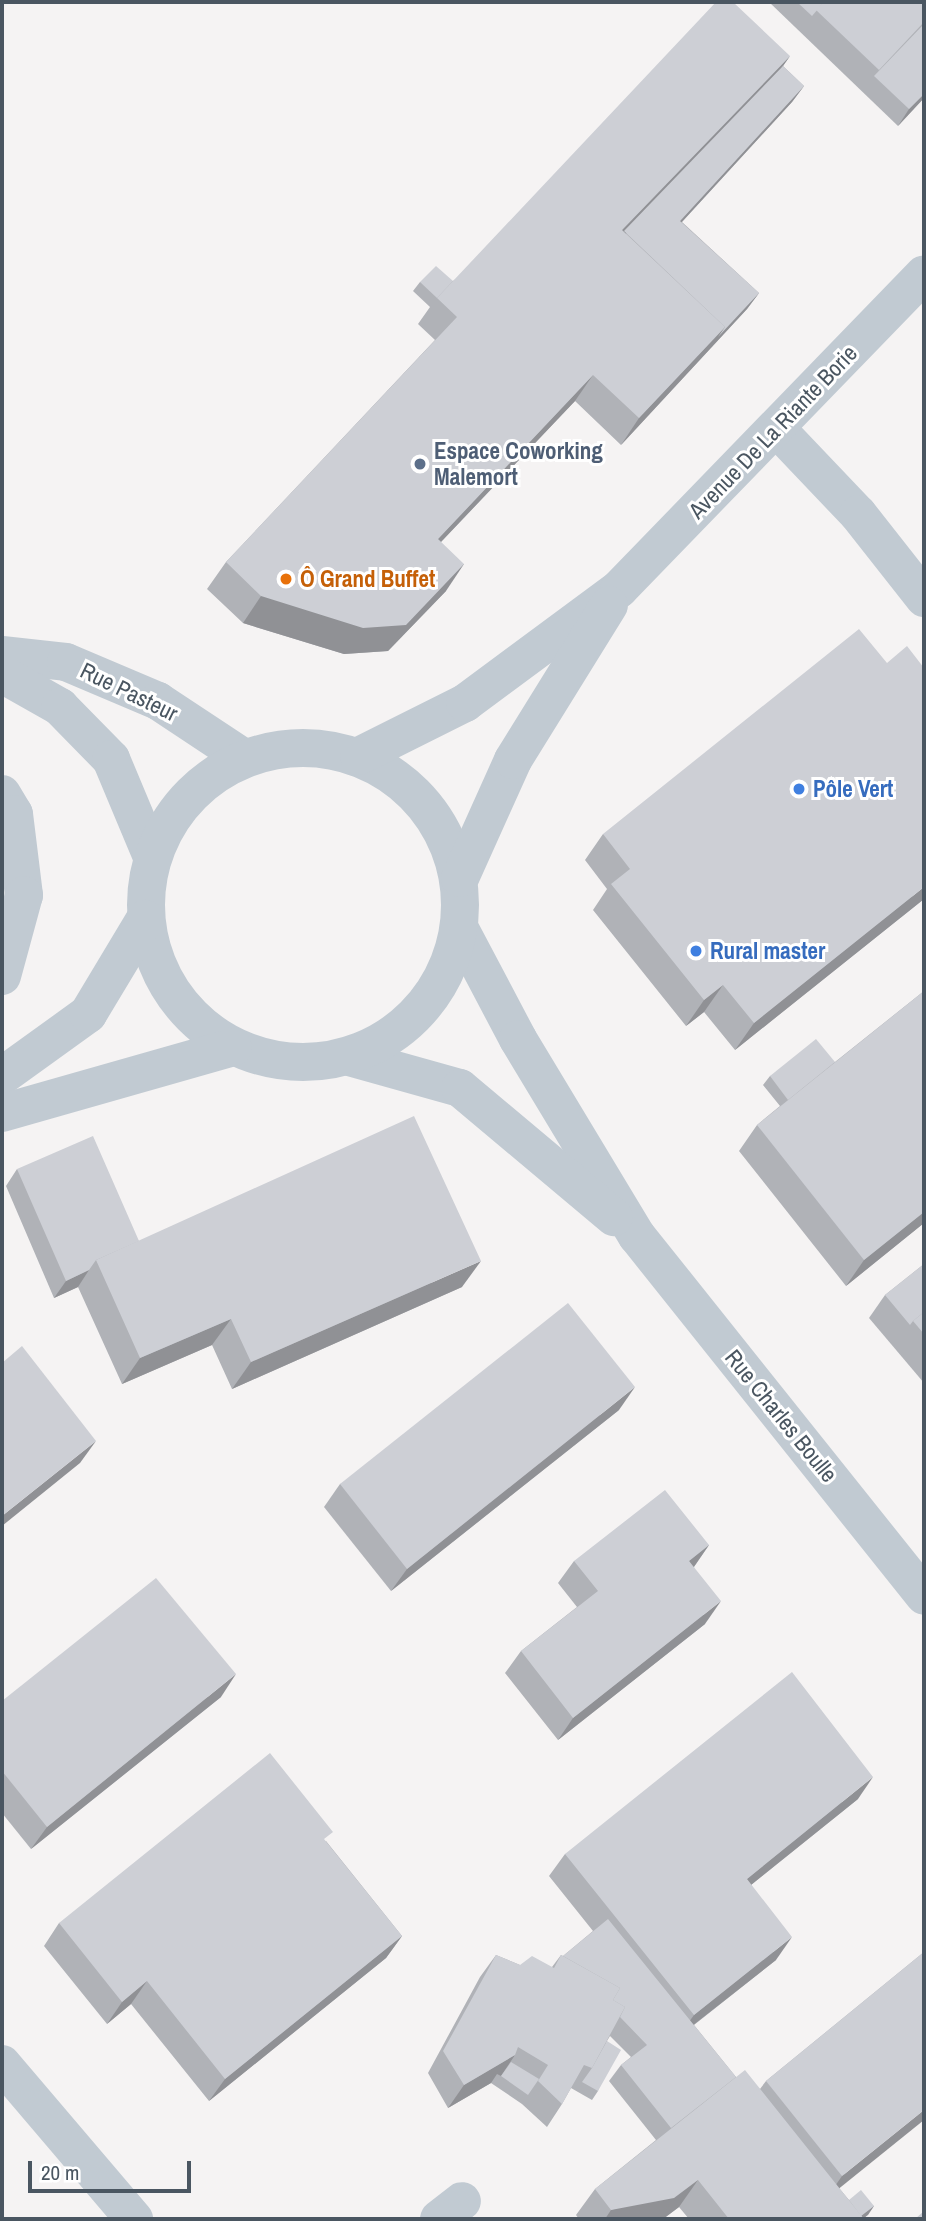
<!DOCTYPE html>
<meta charset="utf-8">
<style>
body{margin:0}
#map{position:relative;width:926px;height:2221px;overflow:hidden;background:#f5f3f3;font-family:"Archivo Narrow",sans-serif}
div>[style]{position:absolute}
.minor>*{height:38px;margin:-19px;padding:0 19px;transform-origin:19px;border-radius:19px;background:#c1cad2}
.tertiary>*{height:38px;margin:-19px;padding:0 19px;transform-origin:19px;border-radius:19px;background:#c1cad2}
.tertiary>.ring{margin:-19px;padding:0;box-sizing:content-box;background:none;border:38px solid #c1cad2;border-radius:50%}
.wall>*{inset:0;background:#b0b2b7}
.shaded-wall>*{inset:0;background:#909195}
.building>*{inset:0;background:#cdcfd5}
.dots>*{width:19px;height:19px;translate:-50% -50%;box-sizing:border-box;border:4px solid #fff;border-radius:50%}
span{translate:-50% -50%;white-space:nowrap;text-align:center;line-height:1.15;-webkit-text-stroke:6px #fff;paint-order:stroke}
.street-label{font-size:23px;color:#4a5661}
.service-label{font-size:23px;color:#4e5e75;font-weight:700}
.left{translate:0 -50%;text-align:left}
.food-label{font-size:23px;color:#c56008;font-weight:700}
.shop-label{font-size:23px;color:#366cbe;font-weight:700}
.frame{position:absolute;inset:0;border:4px solid #4a5661;pointer-events:none}
.scale{position:absolute;left:28px;top:2161px;width:163px;height:32px;box-sizing:border-box;border:4px solid #4a5661;border-top:0;padding-left:9px;font-size:21px;line-height:24px;white-space:nowrap;color:#4a5661;-webkit-text-stroke:5px #fff;paint-order:stroke}
</style>
<div id="map">
<div class="minor">
<i style="left:777px;top:429px;width:117px;rotate:46.4deg"></i>
<i style="left:858px;top:514px;width:107px;rotate:51.8deg"></i>
<i style="left:460px;top:929px;width:124px;rotate:62.2deg"></i>
<i style="left:518px;top:1039px;width:230px;rotate:58.9deg"></i>
<i style="left:637px;top:1236px;width:460px;rotate:51.4deg"></i>
<i style="left:349px;top:1057px;width:115px;rotate:15.6deg"></i>
<i style="left:460px;top:1088px;width:201px;rotate:40deg"></i>
<i style="left:2px;top:2064px;width:204px;rotate:49.6deg"></i>
<i style="left:439px;top:2219px;width:29px;rotate:-38deg"></i>
</div>
<div class="tertiary">
<i style="left:2px;top:655px;width:64px;rotate:6.2deg"></i>
<i style="left:66px;top:662px;width:100px;rotate:23deg"></i>
<i style="left:158px;top:701px;width:103px;rotate:33.5deg"></i>
<i style="left:2px;top:674px;width:67px;rotate:29.6deg"></i>
<i style="left:60px;top:707px;width:73px;rotate:45.6deg"></i>
<i style="left:111px;top:759px;width:106px;rotate:67.3deg"></i>
<i class="ring" style="left:146px;top:748px;width:276px;height:276px"></i>
<i style="left:359px;top:756px;width:119px;rotate:-26.6deg"></i>
<i style="left:465px;top:703px;width:192px;rotate:-36.5deg"></i>
<i style="left:619px;top:589px;width:438px;rotate:-45.9deg"></i>
<i style="left:2px;top:794px;width:23px;rotate:59deg"></i>
<i style="left:14px;top:814px;width:82px;rotate:83deg"></i>
<i style="left:24px;top:895px;width:84px;rotate:105.2deg"></i>
<i style="left:460px;top:878px;width:129px;rotate:-65.8deg"></i>
<i style="left:513px;top:760px;width:182px;rotate:-58.2deg"></i>
<i style="left:2px;top:1076px;width:106px;rotate:-35.8deg"></i>
<i style="left:88px;top:1014px;width:111px;rotate:-59deg"></i>
<i style="left:2px;top:1113px;width:240px;rotate:-15.9deg"></i>
</div>
<div class="wall">
<i style="clip-path:polygon(769px 2px,924px 2px,924px 98px,898px 126px)"></i>
<i style="clip-path:polygon(790px 56px,783px 66px,804px 86px,792px 102px,682px 222px,759px 293px,747px 309px,621px 445px,575px 401px,441px 542px,446px 591px,388px 651px,344px 654px,243px 623px,207px 589px,226px 562px,435px 340px,418px 324px,430px 307px,413px 291px,420px 282px,453px 281px)"></i>
<i style="clip-path:polygon(603px 834px,924px 899px,735px 1050px,704px 1012px,686px 1026px,593px 910px,607px 889px,585px 860px)"></i>
<i style="clip-path:polygon(924px 991px,924px 1223px,846px 1286px,739px 1151px,757px 1125px,780px 1106px,763px 1085px,770px 1076px,835px 1062px)"></i>
<i style="clip-path:polygon(17px 1169px,139px 1241px,462px 1287px,232px 1389px,212px 1345px,122px 1384px,78px 1287px,54px 1298px,6px 1186px)"></i>
<i style="clip-path:polygon(924px 1264px,924px 1383px,869px 1318px,885px 1295px)"></i>
<i style="clip-path:polygon(619px 1410px,391px 1591px,324px 1507px,340px 1484px)"></i>
<i style="clip-path:polygon(709px 1545px,694px 1567px,705px 1624px,558px 1740px,505px 1673px,521px 1651px,577px 1607px,558px 1583px,574px 1561px)"></i>
<i style="clip-path:polygon(221px 1697px,31px 1849px,2px 1813px,2px 1701px)"></i>
<i style="clip-path:polygon(858px 1799px,751px 1885px,776px 1960px,694px 2025px,736px 2077px,760px 2089px,766px 2081px,924px 1952px,839px 2188px,849px 2200px,874px 2206px,864px 2219px,689px 2219px,679px 2207px,663px 2219px,579px 2219px,576px 2215px,595px 2189px,656px 2140px,609px 2081px,621px 2065px,631px 2057px,610px 2036px,607px 2041px,598px 2091px,592px 2100px,571px 2088px,562px 2104px,547px 2127px,522px 2104px,491px 2083px,448px 2108px,428px 2073px,480px 1977px,496px 1955px,520px 1965px,552px 1967px,561px 1955px,563px 1956px,593px 1931px,549px 1876px,565px 1854px)"></i>
<i style="clip-path:polygon(326px 1841px,402px 1936px,386px 1958px,209px 2101px,131px 2004px,107px 2024px,44px 1946px,59px 1923px)"></i>
</div>
<div class="shaded-wall">
<i style="clip-path:polygon(790px 56px,771px 83px,618px 242px,622px 230px)"></i>
<i style="clip-path:polygon(804px 86px,792px 102px,668px 237px,680px 221px)"></i>
<i style="clip-path:polygon(924px 94px,924px 98px,898px 126px,909px 109px)"></i>
<i style="clip-path:polygon(759px 293px,747px 309px,621px 445px,639px 418px,725px 327px)"></i>
<i style="clip-path:polygon(593px 375px,575px 401px,419px 565px,438px 539px)"></i>
<i style="clip-path:polygon(464px 564px,446px 591px,388px 651px,344px 654px,243px 623px,261px 596px)"></i>
<i style="clip-path:polygon(924px 887px,924px 899px,735px 1050px,754px 1023px)"></i>
<i style="clip-path:polygon(723px 985px,704px 1012px,686px 1026px,704px 1000px)"></i>
<i style="clip-path:polygon(924px 1212px,924px 1223px,846px 1286px,864px 1260px)"></i>
<i style="clip-path:polygon(481px 1261px,462px 1287px,232px 1389px,251px 1362px)"></i>
<i style="clip-path:polygon(89px 1270px,78px 1287px,54px 1298px,66px 1281px)"></i>
<i style="clip-path:polygon(231px 1319px,212px 1345px,122px 1384px,140px 1358px)"></i>
<i style="clip-path:polygon(635px 1387px,619px 1410px,391px 1591px,407px 1569px)"></i>
<i style="clip-path:polygon(96px 1441px,80px 1463px,2px 1526px,2px 1516px)"></i>
<i style="clip-path:polygon(709px 1545px,693px 1568px,689px 1561px)"></i>
<i style="clip-path:polygon(721px 1601px,705px 1624px,558px 1740px,573px 1718px)"></i>
<i style="clip-path:polygon(236px 1674px,221px 1697px,31px 1849px,47px 1827px)"></i>
<i style="clip-path:polygon(873px 1777px,858px 1799px,731px 1901px,747px 1879px)"></i>
<i style="clip-path:polygon(402px 1936px,386px 1958px,209px 2101px,225px 2079px)"></i>
<i style="clip-path:polygon(792px 1937px,776px 1960px,678px 2037px,694px 2015px)"></i>
<i style="clip-path:polygon(147px 1981px,131px 2004px,107px 2024px,122px 2002px)"></i>
<i style="clip-path:polygon(515px 2055px,501px 2076px,497px 2074px,491px 2083px,448px 2108px,464px 2085px)"></i>
<i style="clip-path:polygon(924px 2110px,924px 2120px,826px 2199px,842px 2176px)"></i>
<i style="clip-path:polygon(698px 2180px,679px 2207px,663px 2219px,605px 2219px,611px 2210px)"></i>
<i style="clip-path:polygon(874px 2206px,868px 2215px,862px 2219px,857px 2219px)"></i>
</div>
<div class="building">
<i style="clip-path:polygon(716px 2px,733px 2px,790px 56px,622px 230px,725px 327px,639px 418px,593px 375px,438px 539px,464px 564px,406px 625px,363px 628px,261px 596px,226px 562px,457px 317px,437px 298px)"></i>
<i style="clip-path:polygon(797px 2px,824px 2px,812px 16px)"></i>
<i style="clip-path:polygon(824px 2px,924px 2px,924px 22px,879px 70px,816px 10px)"></i>
<i style="clip-path:polygon(924px 24px,924px 94px,909px 109px,874px 76px)"></i>
<i style="clip-path:polygon(783px 66px,804px 86px,680px 221px,759px 293px,718px 337px,725px 327px,624px 231px)"></i>
<i style="clip-path:polygon(436px 266px,453px 281px,437px 298px,420px 282px)"></i>
<i style="clip-path:polygon(859px 629px,887px 663px,907px 646px,924px 668px,924px 887px,754px 1023px,723px 985px,704px 1000px,611px 884px,630px 869px,603px 834px)"></i>
<i style="clip-path:polygon(924px 991px,924px 1212px,864px 1260px,757px 1125px)"></i>
<i style="clip-path:polygon(816px 1039px,835px 1062px,788px 1100px,770px 1076px)"></i>
<i style="clip-path:polygon(414px 1116px,481px 1261px,251px 1362px,231px 1319px,140px 1358px,96px 1260px)"></i>
<i style="clip-path:polygon(93px 1136px,139px 1241px,96px 1260px,89px 1270px,66px 1281px,17px 1169px)"></i>
<i style="clip-path:polygon(924px 1264px,924px 1312px,913px 1321px,910px 1325px,885px 1295px)"></i>
<i style="clip-path:polygon(568px 1303px,635px 1387px,407px 1569px,340px 1484px)"></i>
<i style="clip-path:polygon(924px 1312px,924px 1334px,913px 1321px)"></i>
<i style="clip-path:polygon(22px 1346px,96px 1441px,2px 1516px,2px 1363px)"></i>
<i style="clip-path:polygon(665px 1490px,709px 1545px,689px 1561px,721px 1601px,573px 1718px,521px 1651px,598px 1591px,574px 1561px)"></i>
<i style="clip-path:polygon(156px 1578px,236px 1674px,47px 1827px,2px 1771px,2px 1701px)"></i>
<i style="clip-path:polygon(792px 1672px,873px 1777px,747px 1879px,792px 1937px,694px 2015px,565px 1854px)"></i>
<i style="clip-path:polygon(270px 1753px,333px 1832px,324px 1839px,402px 1936px,225px 2079px,147px 1981px,122px 2002px,59px 1923px)"></i>
<i style="clip-path:polygon(608px 1919px,736px 2077px,671px 2128px,621px 2065px,647px 2045px,620px 2017px,625px 2007px,613px 2000px,620px 1988px,563px 1956px)"></i>
<i style="clip-path:polygon(924px 1952px,924px 2110px,842px 2176px,766px 2081px)"></i>
<i style="clip-path:polygon(496px 1955px,520px 1965px,532px 1956px,554px 1968px,561px 1955px,620px 1988px,613px 2000px,625px 2007px,592px 2068px,584px 2065px,562px 2104px,538px 2081px,548px 2065px,518px 2047px,515px 2055px,464px 2085px,443px 2051px)"></i>
<i style="clip-path:polygon(607px 2041px,621px 2050px,598px 2091px,582px 2082px,592px 2068px)"></i>
<i style="clip-path:polygon(511px 2062px,539px 2079px,528px 2095px,501px 2076px)"></i>
<i style="clip-path:polygon(745px 2070px,864px 2219px,729px 2219px,698px 2180px,674px 2198px,611px 2210px,595px 2189px)"></i>
<i style="clip-path:polygon(861px 2190px,874px 2206px,861px 2216px,849px 2200px)"></i>
<i style="clip-path:polygon(924px 2211px,924px 2219px,915px 2219px)"></i>
</div>
<div class="dots">
<i style="left:420px;top:464px;background:#5c6f8a"></i>
<i style="left:286px;top:579px;background:#e8710a"></i>
<i style="left:799px;top:789px;background:#3f7fe0"></i>
<i style="left:696px;top:951px;background:#3f7fe0"></i>
</div>
<div class="street-label">
<span style="left:773px;top:432px;rotate:-46deg">Avenue De La Riante Borie</span>
<span style="left:129px;top:692px;rotate:26deg">Rue Pasteur</span>
<span style="left:781px;top:1416px;rotate:51deg">Rue Charles Boulle</span>
</div>
<div class="service-label">
<span class="left" style="left:434px;top:464px">Espace Coworking<br>Malemort</span>
</div>
<div class="food-label">
<span class="left" style="left:300px;top:579px">Ô Grand Buffet</span>
</div>
<div class="shop-label">
<span class="left" style="left:813px;top:789px">Pôle Vert</span>
<span class="left" style="left:710px;top:951px">Rural master</span>
</div>
<div class="frame"></div>
<div class="scale">20 m</div>
</div>
